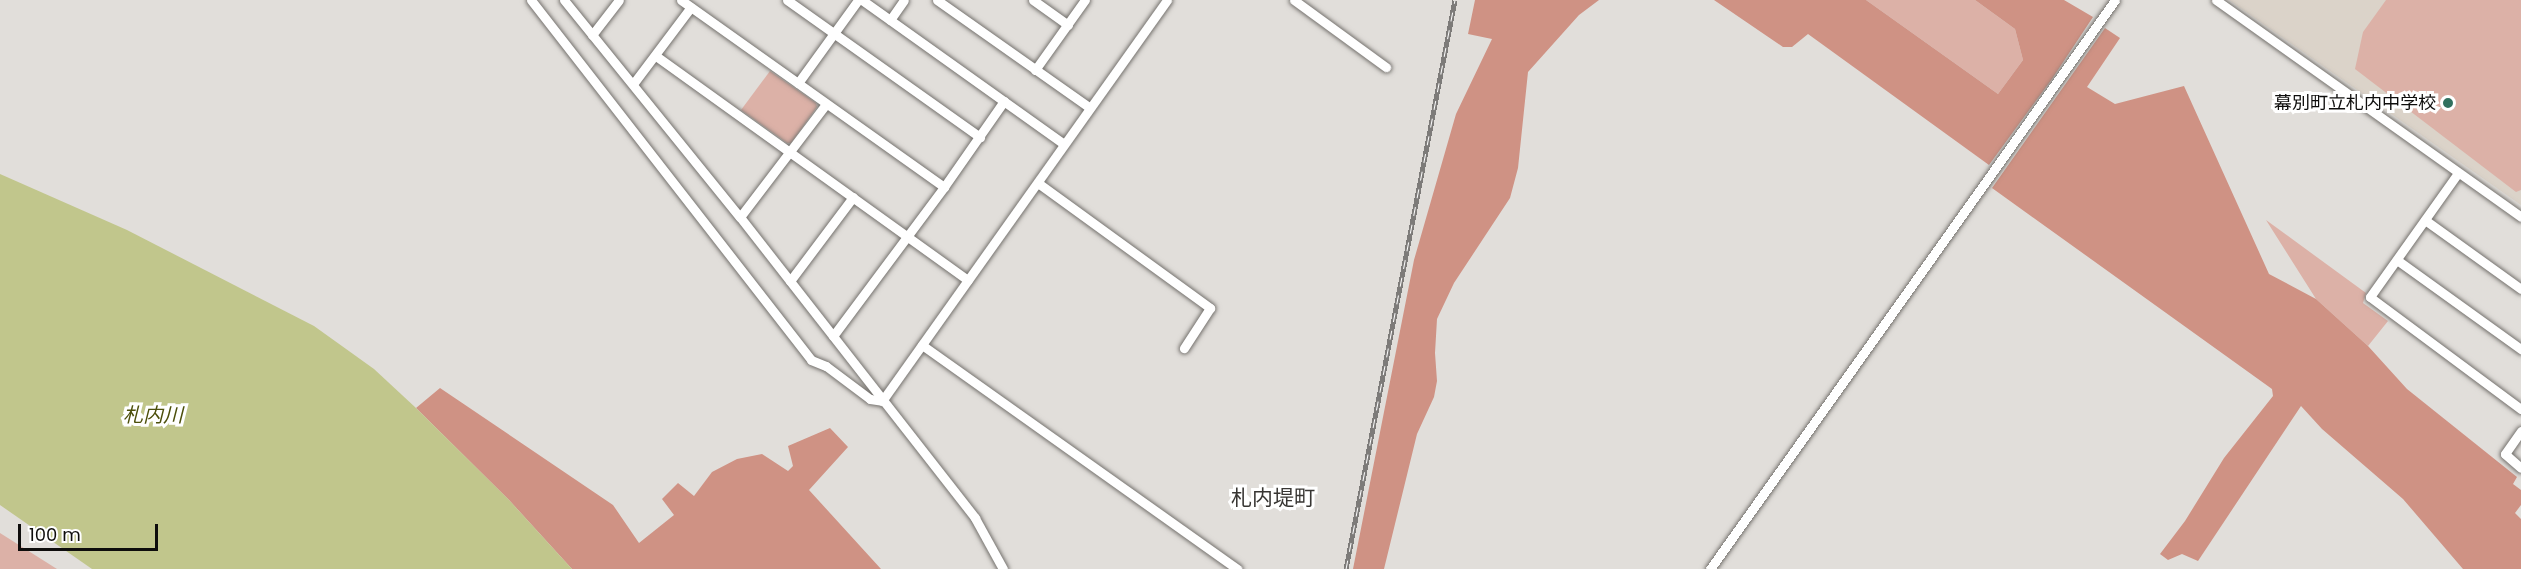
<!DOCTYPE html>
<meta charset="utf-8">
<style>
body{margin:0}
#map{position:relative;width:2521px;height:569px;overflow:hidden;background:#e1deda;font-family:Poppins,"Noto Sans JP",sans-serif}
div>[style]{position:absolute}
.built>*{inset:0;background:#dbd3c9}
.green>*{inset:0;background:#dcb1a7}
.forest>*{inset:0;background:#cf9284}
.water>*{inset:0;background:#c1c68c}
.roads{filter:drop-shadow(0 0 2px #75726e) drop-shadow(0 0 2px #75726e)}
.minor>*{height:9px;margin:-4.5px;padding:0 4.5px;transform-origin:4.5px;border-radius:4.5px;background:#fff}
.rail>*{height:5px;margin-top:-2.5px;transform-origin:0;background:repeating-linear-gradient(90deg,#fff 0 9px,#7d7b79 0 18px);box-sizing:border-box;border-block:2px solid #7d7b79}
.dots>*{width:16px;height:16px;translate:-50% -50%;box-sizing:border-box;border:3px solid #fff;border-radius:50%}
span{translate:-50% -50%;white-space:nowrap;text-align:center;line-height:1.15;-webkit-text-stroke:6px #fff;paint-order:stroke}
.poi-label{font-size:18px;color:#0e0d0c}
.right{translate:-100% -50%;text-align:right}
.water-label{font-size:20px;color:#4c4f0b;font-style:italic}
.quarter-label{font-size:21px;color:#383633}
.scale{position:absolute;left:18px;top:524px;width:140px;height:27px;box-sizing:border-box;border:3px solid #0e0d0c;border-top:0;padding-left:8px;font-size:18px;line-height:21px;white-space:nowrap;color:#0e0d0c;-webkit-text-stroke:4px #fff;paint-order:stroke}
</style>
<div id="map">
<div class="built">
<i style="clip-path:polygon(2229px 0,2521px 0,2521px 205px)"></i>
</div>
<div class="green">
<i style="clip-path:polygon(1866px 0,1975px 0,2015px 29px,2023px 60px,1998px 94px)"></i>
<i style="clip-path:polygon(2386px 0,2521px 0,2521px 190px,2516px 192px,2355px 69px,2363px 32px)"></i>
<i style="clip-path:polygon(770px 71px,816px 103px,817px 107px,791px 143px,787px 143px,741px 110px)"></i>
<i style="clip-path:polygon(2266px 220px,2366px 293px,2363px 303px,2388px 321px,2368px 346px,2316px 299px)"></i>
<i style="clip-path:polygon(0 533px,57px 569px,0 569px)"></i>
</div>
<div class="forest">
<i style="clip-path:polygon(1475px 0,1599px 0,1579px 15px,1528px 72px,1518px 168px,1510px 198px,1454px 283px,1437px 319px,1435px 353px,1437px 381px,1434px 397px,1417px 434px,1384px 569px,1353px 569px,1414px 260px,1456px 114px,1492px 39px,1468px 34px)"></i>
<i style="clip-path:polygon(1714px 0,1866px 0,1998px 94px,2023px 60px,2015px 29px,1975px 0,2064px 0,2093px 17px,2052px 79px,1989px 165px,1808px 34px,1792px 47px,1783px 47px)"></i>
<i style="clip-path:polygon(2105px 28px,2120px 38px,2087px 87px,2115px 104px,2184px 86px,2269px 274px,2316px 299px,2368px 346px,2407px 389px,2517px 477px,2513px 484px,2521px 490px,2521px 505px,2515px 513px,2521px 519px,2521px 569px,2463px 569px,2403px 499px,2322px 429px,2301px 406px,2198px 561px,2182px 554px,2168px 560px,2160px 554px,2185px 521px,2224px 458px,2273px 396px,2272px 389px,1992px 188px)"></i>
<i style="clip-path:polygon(440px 388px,613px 505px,639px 543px,674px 515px,662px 499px,678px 483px,694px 496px,712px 472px,737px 459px,762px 454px,788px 471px,793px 466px,788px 446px,830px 428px,848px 447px,809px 490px,881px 569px,572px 569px,509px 500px,416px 408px)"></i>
</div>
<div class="water">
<i style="clip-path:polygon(0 174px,127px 230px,314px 326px,374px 369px,416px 408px,509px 500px,572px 569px,92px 569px,0 505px)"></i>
</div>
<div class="roads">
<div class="minor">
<i style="left:531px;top:0;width:456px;rotate:52.1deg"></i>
<i style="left:811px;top:360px;width:16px;rotate:22deg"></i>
<i style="left:826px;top:366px;width:55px;rotate:36.9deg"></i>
<i style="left:870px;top:399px;width:12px;rotate:9deg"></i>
<i style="left:882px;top:401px;width:492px;rotate:-54.6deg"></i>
<i style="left:564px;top:0;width:279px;rotate:51deg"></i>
<i style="left:740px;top:217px;width:382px;rotate:52deg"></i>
<i style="left:975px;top:518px;width:58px;rotate:61.2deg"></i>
<i style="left:681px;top:0;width:323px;rotate:35.4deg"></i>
<i style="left:787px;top:0;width:237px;rotate:35.4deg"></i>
<i style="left:862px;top:0;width:248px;rotate:35.5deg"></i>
<i style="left:937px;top:0;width:187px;rotate:35.2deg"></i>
<i style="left:1033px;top:0;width:43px;rotate:35.5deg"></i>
<i style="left:1294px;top:0;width:114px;rotate:36.1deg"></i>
<i style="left:2216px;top:0;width:374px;rotate:35.4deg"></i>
<i style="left:890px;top:20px;width:24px;rotate:-55deg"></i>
<i style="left:592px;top:35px;width:44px;rotate:-52.4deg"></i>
<i style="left:656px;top:56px;width:384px;rotate:35.7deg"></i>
<i style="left:1035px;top:70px;width:86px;rotate:-54.5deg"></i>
<i style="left:798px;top:83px;width:102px;rotate:-54.1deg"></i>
<i style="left:633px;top:84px;width:96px;rotate:-53deg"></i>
<i style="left:2458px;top:173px;width:152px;rotate:125.4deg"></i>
<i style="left:2370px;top:297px;width:188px;rotate:36.6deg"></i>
<i style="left:1038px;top:183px;width:213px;rotate:36deg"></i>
<i style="left:1210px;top:308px;width:48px;rotate:123deg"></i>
<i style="left:740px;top:217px;width:142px;rotate:-52.7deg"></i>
<i style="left:2425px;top:220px;width:118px;rotate:35.7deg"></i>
<i style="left:2397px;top:260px;width:153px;rotate:35.7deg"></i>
<i style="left:790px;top:281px;width:105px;rotate:-53.1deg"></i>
<i style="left:833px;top:336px;width:186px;rotate:-53.3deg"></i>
<i style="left:944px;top:187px;width:105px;rotate:-55.1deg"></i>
<i style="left:922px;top:345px;width:387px;rotate:35.4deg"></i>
<i style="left:2521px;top:431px;width:28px;rotate:125deg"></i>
<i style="left:2505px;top:454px;width:21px;rotate:41deg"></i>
<i style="left:1710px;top:569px;width:698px;rotate:-54.56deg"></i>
</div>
</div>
<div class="rail">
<i style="left:1346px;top:569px;width:579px;rotate:-79.16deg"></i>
</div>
<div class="dots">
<i style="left:2448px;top:103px;background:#31705e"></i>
</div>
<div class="poi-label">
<span class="right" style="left:2436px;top:103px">幕別町立札内中学校</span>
</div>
<div class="water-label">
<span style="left:153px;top:415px">札内川</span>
</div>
<div class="quarter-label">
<span style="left:1273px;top:498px">札内堤町</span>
</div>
<div class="scale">100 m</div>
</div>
